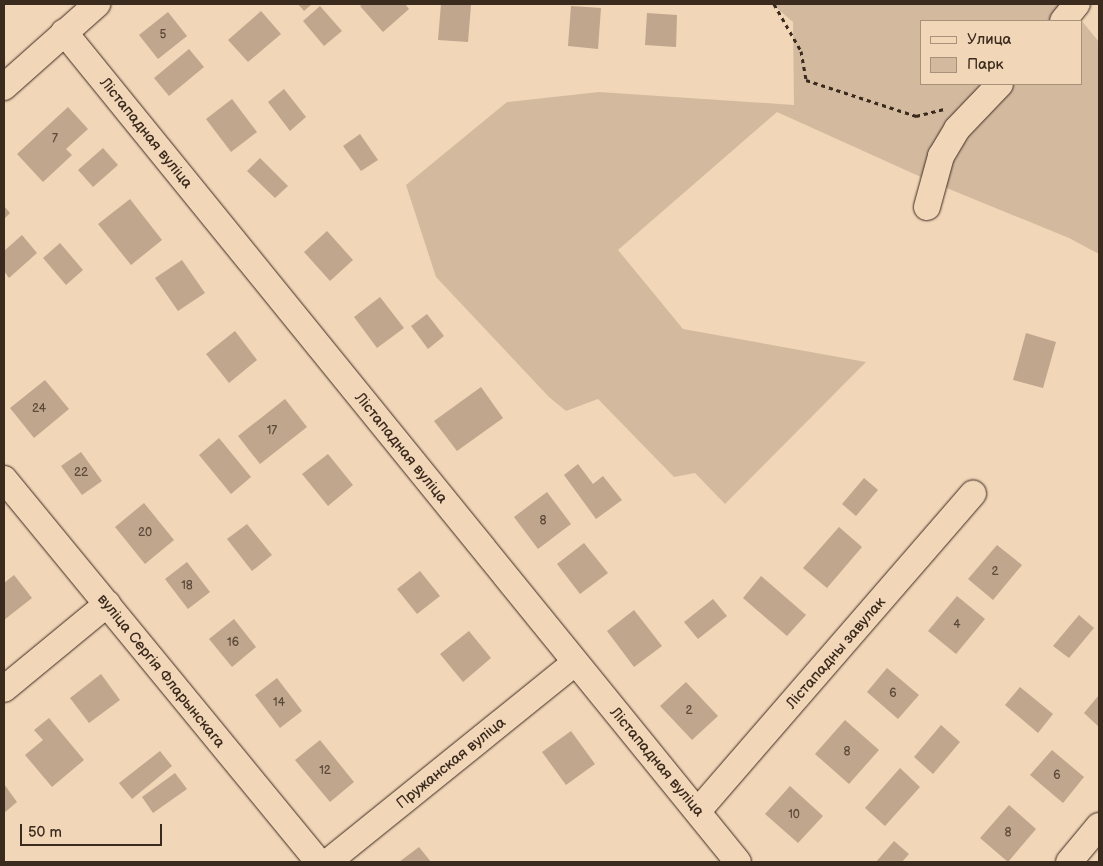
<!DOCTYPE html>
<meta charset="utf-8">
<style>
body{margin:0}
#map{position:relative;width:1103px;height:866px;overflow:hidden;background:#f1d6b8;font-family:"Balsamiq Sans",sans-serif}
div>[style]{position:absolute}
.green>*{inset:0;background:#d3ba9f}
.building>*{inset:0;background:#bfa68d}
.path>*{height:3px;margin-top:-1.5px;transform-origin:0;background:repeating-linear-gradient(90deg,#3b2a1e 0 4px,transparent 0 8px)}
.roads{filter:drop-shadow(0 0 1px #3b2a1e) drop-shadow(0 0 1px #3b2a1e)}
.minor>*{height:26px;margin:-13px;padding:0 13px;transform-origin:13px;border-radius:13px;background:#f1d6b8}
span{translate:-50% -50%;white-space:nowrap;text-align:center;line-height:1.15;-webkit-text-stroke:5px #f1d6b8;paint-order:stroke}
.number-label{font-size:12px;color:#5c493a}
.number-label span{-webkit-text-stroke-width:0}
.street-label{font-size:15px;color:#3b2a1e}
.frame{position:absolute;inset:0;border:5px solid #3b2a1e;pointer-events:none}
.legend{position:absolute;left:920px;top:20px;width:162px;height:65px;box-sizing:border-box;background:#f1d6b8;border:1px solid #a8917a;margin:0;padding:6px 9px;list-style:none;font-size:15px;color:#3b2a1e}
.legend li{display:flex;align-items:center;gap:10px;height:25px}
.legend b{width:25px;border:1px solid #a8917a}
.scale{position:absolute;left:20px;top:824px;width:142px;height:22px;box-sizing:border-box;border:2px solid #3b2a1e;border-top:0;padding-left:6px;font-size:15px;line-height:18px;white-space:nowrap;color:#3b2a1e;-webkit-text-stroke:4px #f1d6b8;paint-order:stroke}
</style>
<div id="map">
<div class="green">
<i style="clip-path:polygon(evenodd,772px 4px,1068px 4px,1099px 42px,1099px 254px,1069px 238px,932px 182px,777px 112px,618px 250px,683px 329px,866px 362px,725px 504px,695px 473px,674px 477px,598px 399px,566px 411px,549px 397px,436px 277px,406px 185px,507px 102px,599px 92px,794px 105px,793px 22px,772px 4px,922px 21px,1082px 21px,1082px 84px,922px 84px,922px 21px)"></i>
</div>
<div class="building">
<i style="clip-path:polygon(298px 4px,312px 4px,304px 11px)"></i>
<i style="clip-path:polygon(363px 4px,405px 4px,409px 9px,383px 32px,360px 6px)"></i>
<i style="clip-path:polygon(441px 4px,471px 5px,468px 42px,438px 40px)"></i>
<i style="clip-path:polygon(320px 6px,342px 31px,324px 46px,303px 21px)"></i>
<i style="clip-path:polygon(571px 6px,601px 8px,598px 49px,568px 46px)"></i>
<i style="clip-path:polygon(261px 11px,281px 34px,248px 62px,228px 40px)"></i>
<i style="clip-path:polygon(168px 12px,187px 36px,158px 59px,139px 35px)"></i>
<i style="clip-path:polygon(647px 13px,677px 15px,676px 47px,645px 45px)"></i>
<i style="clip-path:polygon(189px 49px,204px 67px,169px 96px,154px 78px)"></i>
<i style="clip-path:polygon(284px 89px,306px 117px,290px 131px,268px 102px)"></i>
<i style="clip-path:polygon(232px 99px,257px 132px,231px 152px,206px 119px)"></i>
<i style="clip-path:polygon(68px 107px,88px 129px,66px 149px,72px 155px,43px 182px,17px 154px)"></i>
<i style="clip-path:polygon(360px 134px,378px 160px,361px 171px,343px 146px)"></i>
<i style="clip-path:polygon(103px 148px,118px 165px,93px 187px,78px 170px)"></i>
<i style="clip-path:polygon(260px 158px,288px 186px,275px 198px,247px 171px)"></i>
<i style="clip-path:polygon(130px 199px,162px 240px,131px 265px,98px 224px)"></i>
<i style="clip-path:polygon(4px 206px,10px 213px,4px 219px)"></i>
<i style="clip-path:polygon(327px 231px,353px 260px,330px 281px,304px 252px)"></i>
<i style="clip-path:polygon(22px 235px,37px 253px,9px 278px,4px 271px,4px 251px)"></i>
<i style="clip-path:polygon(60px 243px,83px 270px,66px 285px,43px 258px)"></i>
<i style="clip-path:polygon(182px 260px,205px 293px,178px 311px,155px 278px)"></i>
<i style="clip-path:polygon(380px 297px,404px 328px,377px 348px,354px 317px)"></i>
<i style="clip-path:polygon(427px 314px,444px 336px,428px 349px,411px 326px)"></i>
<i style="clip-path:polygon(235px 331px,257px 360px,229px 383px,206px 354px)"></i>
<i style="clip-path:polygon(1026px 333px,1056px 342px,1043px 388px,1013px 380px)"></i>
<i style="clip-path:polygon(45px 380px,69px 409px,34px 438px,10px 408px)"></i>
<i style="clip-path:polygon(481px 387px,503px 418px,457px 451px,434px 421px)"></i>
<i style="clip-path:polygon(285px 399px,307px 427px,260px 464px,238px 436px)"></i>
<i style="clip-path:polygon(219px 438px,251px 477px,231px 494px,199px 455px)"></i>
<i style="clip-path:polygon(81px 452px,102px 481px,82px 495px,61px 466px)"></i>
<i style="clip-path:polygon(328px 454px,353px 485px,328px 506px,302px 474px)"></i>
<i style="clip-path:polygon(578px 464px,593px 484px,603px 476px,622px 500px,596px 519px,564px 475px)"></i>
<i style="clip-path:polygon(864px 478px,878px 490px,856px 516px,842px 504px)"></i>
<i style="clip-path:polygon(547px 492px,571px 524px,538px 549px,514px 517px)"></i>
<i style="clip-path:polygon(144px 503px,174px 540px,145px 564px,115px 527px)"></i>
<i style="clip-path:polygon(247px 524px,272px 555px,252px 571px,227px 539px)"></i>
<i style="clip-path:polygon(839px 527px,862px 547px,827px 588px,803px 568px)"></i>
<i style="clip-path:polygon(584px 543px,608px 573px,580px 594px,557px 564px)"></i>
<i style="clip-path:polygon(997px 545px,1022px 565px,993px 600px,968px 579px)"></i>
<i style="clip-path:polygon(187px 562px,210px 592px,188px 609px,165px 579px)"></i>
<i style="clip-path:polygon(420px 571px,440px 596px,417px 614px,397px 589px)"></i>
<i style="clip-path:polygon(14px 575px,32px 598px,4px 620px,4px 583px)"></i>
<i style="clip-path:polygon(761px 576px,806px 615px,787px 636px,743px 598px)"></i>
<i style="clip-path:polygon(957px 596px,985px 619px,956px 654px,928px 631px)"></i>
<i style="clip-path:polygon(713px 599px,727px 616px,698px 639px,684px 622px)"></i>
<i style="clip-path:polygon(634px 610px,662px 646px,634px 667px,607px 631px)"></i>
<i style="clip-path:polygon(1079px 615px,1094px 628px,1069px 658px,1053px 646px)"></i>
<i style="clip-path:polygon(234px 619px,256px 647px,232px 667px,209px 639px)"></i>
<i style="clip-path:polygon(469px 631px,491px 658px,463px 682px,440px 654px)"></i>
<i style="clip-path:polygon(887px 668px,919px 695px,898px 719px,867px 692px)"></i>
<i style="clip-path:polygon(101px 674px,120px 700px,89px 723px,70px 698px)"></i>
<i style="clip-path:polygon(277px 678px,302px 711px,280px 728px,255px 695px)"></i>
<i style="clip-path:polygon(686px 682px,718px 716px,692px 740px,660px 706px)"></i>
<i style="clip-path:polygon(1020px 687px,1053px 714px,1038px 733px,1005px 705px)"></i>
<i style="clip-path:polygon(1099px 695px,1099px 727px,1084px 713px)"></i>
<i style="clip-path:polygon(49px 718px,84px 760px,52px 787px,25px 755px,43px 740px,34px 730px)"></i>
<i style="clip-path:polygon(845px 720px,879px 750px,849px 784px,815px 754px)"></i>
<i style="clip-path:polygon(941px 725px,960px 742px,933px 774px,914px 757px)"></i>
<i style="clip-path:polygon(571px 731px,595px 764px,566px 785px,542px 752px)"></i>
<i style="clip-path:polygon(320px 740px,354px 782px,330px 802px,295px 760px)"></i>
<i style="clip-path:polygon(1052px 750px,1084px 777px,1063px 803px,1030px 775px)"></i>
<i style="clip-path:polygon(160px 751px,172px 766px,132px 799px,119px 783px)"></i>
<i style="clip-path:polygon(900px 768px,920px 787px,885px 826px,865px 808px)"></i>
<i style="clip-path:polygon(175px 773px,187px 789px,153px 813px,142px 797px)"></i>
<i style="clip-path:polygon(4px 784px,17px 802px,4px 813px)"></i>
<i style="clip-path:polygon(790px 786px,823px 816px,798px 843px,765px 814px)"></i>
<i style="clip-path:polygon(1009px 805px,1036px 829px,1008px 862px,980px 838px)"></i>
<i style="clip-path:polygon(894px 841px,909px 854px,902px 862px,876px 862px)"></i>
<i style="clip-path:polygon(419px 847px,431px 862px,399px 862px)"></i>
</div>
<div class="path">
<i style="left:774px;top:4px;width:54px;rotate:60.1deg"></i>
<i style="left:801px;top:51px;width:29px;rotate:80deg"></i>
<i style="left:806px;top:80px;width:116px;rotate:18.1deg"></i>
<i style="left:916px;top:116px;width:30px;rotate:-14deg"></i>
</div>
<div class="roads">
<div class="minor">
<i style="left:1063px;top:21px;width:22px;rotate:-51deg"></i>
<i style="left:64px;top:32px;width:1069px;rotate:50.92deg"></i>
<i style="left:4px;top:87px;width:125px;rotate:-41.7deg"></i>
<i style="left:927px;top:207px;width:53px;rotate:-74.6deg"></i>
<i style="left:941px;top:156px;width:31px;rotate:-59deg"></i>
<i style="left:957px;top:129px;width:62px;rotate:-46.3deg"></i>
<i style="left:4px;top:479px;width:496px;rotate:50.6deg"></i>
<i style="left:4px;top:689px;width:134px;rotate:-39.5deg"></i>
<i style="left:698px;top:811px;width:420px;rotate:-49.1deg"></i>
<i style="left:328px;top:862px;width:317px;rotate:-38.9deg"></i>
<i style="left:1069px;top:862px;width:47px;rotate:-50.2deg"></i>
</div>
</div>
<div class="number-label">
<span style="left:163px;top:35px">5</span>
<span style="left:55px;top:139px">7</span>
<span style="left:39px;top:409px">24</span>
<span style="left:272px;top:431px">17</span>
<span style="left:81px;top:473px">22</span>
<span style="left:543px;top:521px">8</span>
<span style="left:145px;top:533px">20</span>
<span style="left:995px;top:572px">2</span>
<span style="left:187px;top:586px">18</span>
<span style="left:957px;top:625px">4</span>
<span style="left:233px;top:643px">16</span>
<span style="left:893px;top:694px">6</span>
<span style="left:279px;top:703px">14</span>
<span style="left:689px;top:711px">2</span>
<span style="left:847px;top:752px">8</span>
<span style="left:325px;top:771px">12</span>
<span style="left:1057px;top:776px">6</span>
<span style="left:794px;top:815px">10</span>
<span style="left:1008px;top:833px">8</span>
</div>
<div class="street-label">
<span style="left:146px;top:133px;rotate:51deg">Лістападная вуліца</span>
<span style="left:401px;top:448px;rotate:51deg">Лістападная вуліца</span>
<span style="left:836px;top:653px;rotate:-49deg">Лістападны завулак</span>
<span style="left:161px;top:671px;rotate:51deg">вуліца Сергія Фларынскага</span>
<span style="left:657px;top:762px;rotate:50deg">Лістападная вуліца</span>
<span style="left:451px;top:763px;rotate:-39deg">Пружанская вуліца</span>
</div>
<div class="frame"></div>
<ul class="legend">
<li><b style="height:6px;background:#f1d6b8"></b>Улица</li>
<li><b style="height:14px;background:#d3ba9f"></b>Парк</li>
</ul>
<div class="scale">50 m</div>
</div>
